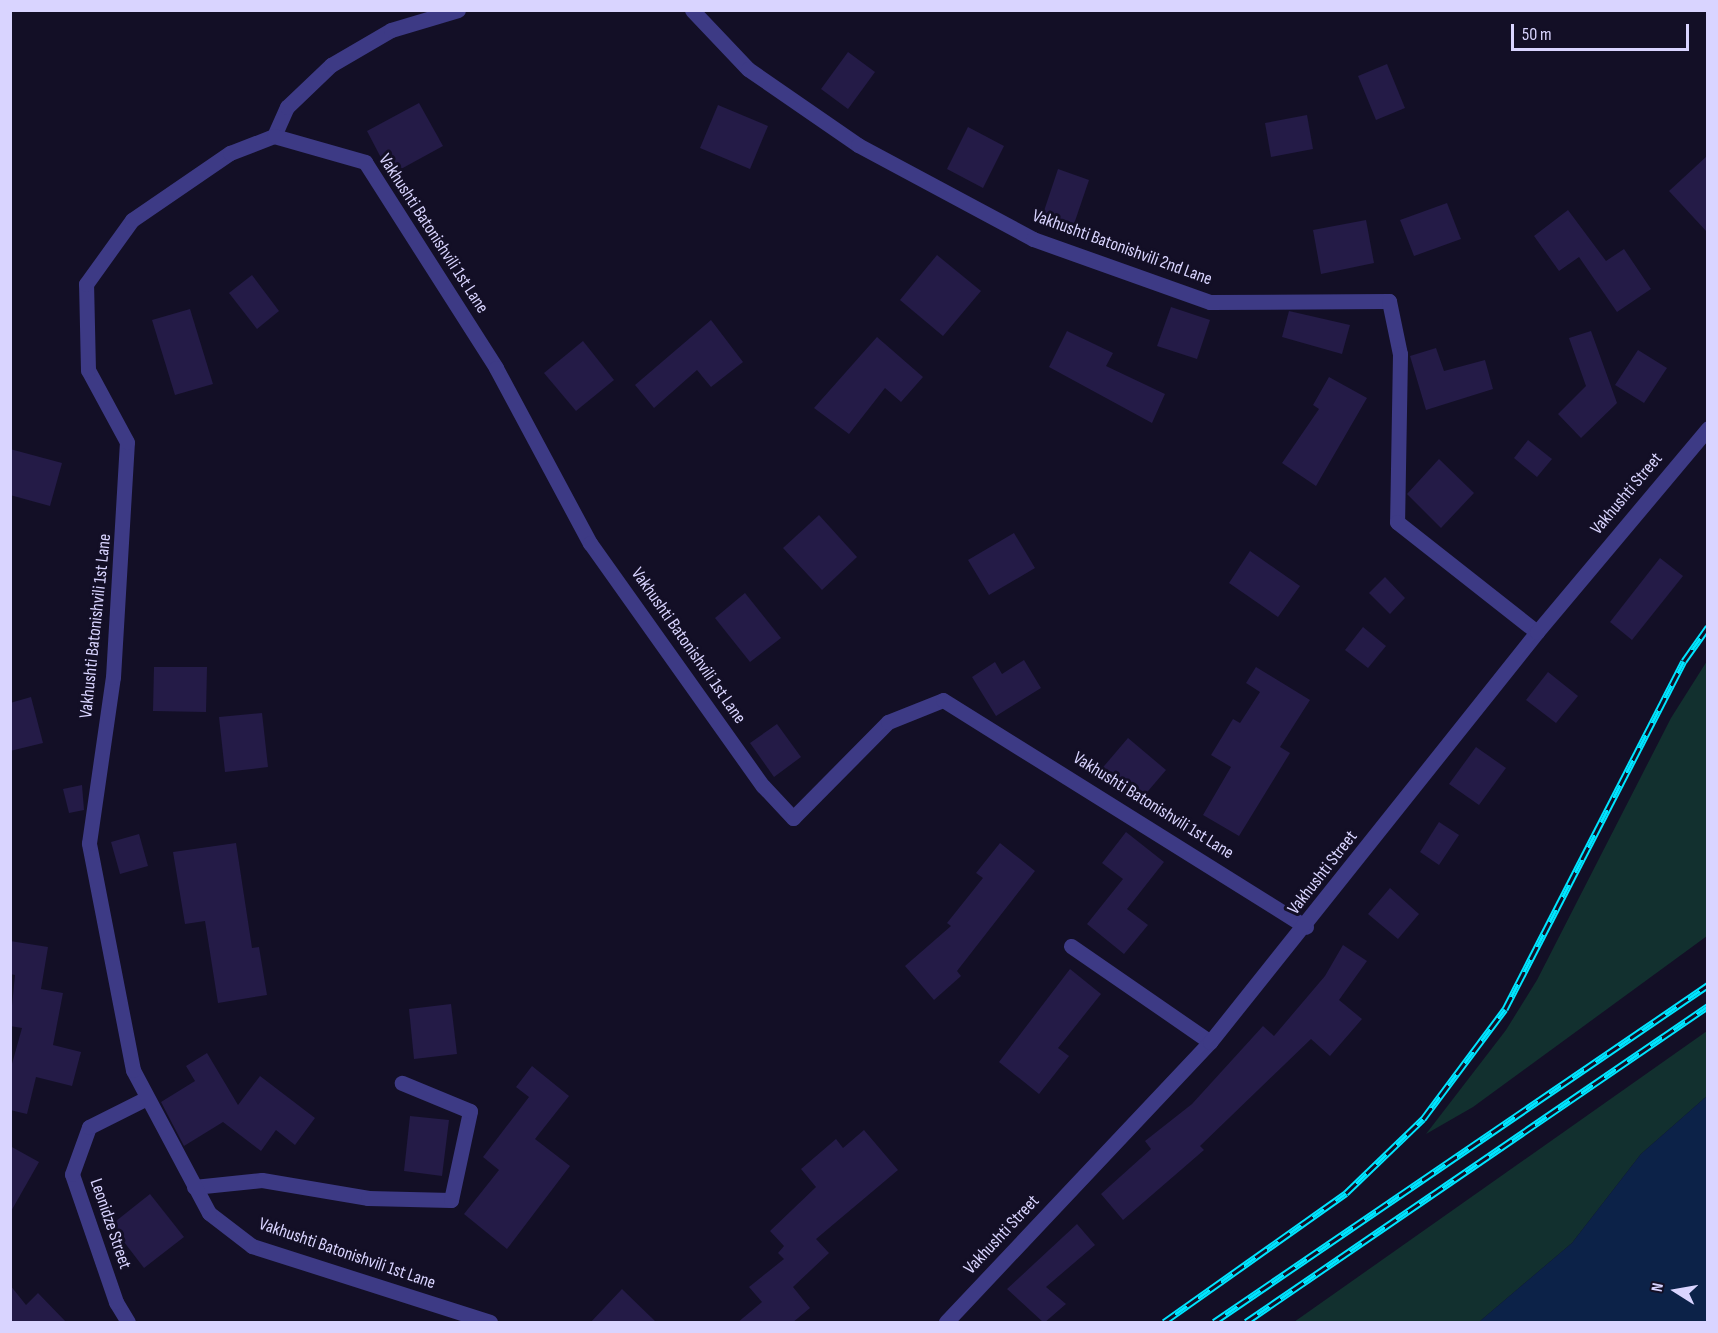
<!DOCTYPE html>
<style>
body{margin:0}
#map{position:relative;width:1718px;height:1333px;overflow:hidden;background:#130f26;font-family:"Sofia Sans Condensed",sans-serif}
div>[style]{position:absolute}
.green>*{inset:0;background:#12302f}
.water>*{inset:0;background:#0c2248}
.building>*{inset:0;background:#241b47}
.minor>*{height:15px;margin:-7.5px;padding:0 7.5px;transform-origin:7.5px;border-radius:7.5px;background:#3d3a85}
.rail>*{height:7px;margin-top:-3.5px;transform-origin:0;background:repeating-linear-gradient(90deg,#130f26 0 14px,#00e5ff 0 28px);box-sizing:border-box;border-block:2px solid #00e5ff}
span{translate:-50% -50%;white-space:nowrap;text-align:center;line-height:1.15;-webkit-text-stroke:6px #130f26;paint-order:stroke}
.street-label{font-size:18px;color:#d9d4ff}
.frame{position:absolute;inset:0;border:12px solid #d9d4ff;pointer-events:none}
.north{position:absolute;left:1646px;top:1261px;width:60px;height:60px;-webkit-text-stroke:4px #130f26;paint-order:stroke;rotate:281deg;font-size:16px;font-weight:700;line-height:24px;text-align:center;color:#d9d4ff}
.north::after{content:'';display:block;margin:auto;width:21px;height:27px;background:#d9d4ff;clip-path:polygon(50% 0,100% 100%,50% 72%,0 100%)}
.scale{position:absolute;left:1511px;top:24px;width:178px;height:27px;box-sizing:border-box;border:3px solid #d9d4ff;border-top:0;padding-left:8px;font-size:18px;line-height:21px;white-space:nowrap;color:#d9d4ff;-webkit-text-stroke:4px #130f26;paint-order:stroke}
</style>
<div id="map">
<div class="green">
<i style="clip-path:polygon(1707px 661px,1707px 936px,1473px 1107px,1426px 1134px,1506px 1030px,1537px 980px,1671px 718px)"></i>
<i style="clip-path:polygon(1707px 1031px,1707px 1096px,1641px 1154px,1572px 1243px,1479px 1322px,1294px 1322px)"></i>
</div>
<div class="water">
<i style="clip-path:polygon(1707px 1096px,1707px 1322px,1479px 1322px,1572px 1243px,1641px 1154px)"></i>
</div>
<div class="building">
<i style="clip-path:polygon(848px 52px,875px 72px,848px 109px,821px 89px)"></i>
<i style="clip-path:polygon(1387px 64px,1405px 108px,1376px 120px,1358px 76px)"></i>
<i style="clip-path:polygon(419px 103px,443px 146px,390px 175px,367px 131px)"></i>
<i style="clip-path:polygon(718px 105px,768px 126px,750px 169px,700px 148px)"></i>
<i style="clip-path:polygon(1307px 115px,1313px 149px,1271px 157px,1265px 123px)"></i>
<i style="clip-path:polygon(968px 127px,1004px 146px,983px 188px,947px 169px)"></i>
<i style="clip-path:polygon(1707px 156px,1707px 232px,1669px 191px)"></i>
<i style="clip-path:polygon(1058px 169px,1089px 180px,1074px 224px,1043px 214px)"></i>
<i style="clip-path:polygon(1447px 203px,1461px 239px,1414px 256px,1400px 220px)"></i>
<i style="clip-path:polygon(1568px 210px,1606px 261px,1624px 249px,1651px 289px,1617px 312px,1579px 257px,1559px 271px,1534px 236px)"></i>
<i style="clip-path:polygon(1366px 220px,1374px 263px,1321px 274px,1313px 230px)"></i>
<i style="clip-path:polygon(937px 255px,981px 291px,943px 336px,900px 300px)"></i>
<i style="clip-path:polygon(252px 275px,279px 311px,257px 329px,229px 293px)"></i>
<i style="clip-path:polygon(1171px 307px,1210px 320px,1197px 359px,1157px 346px)"></i>
<i style="clip-path:polygon(190px 309px,213px 384px,175px 395px,152px 320px)"></i>
<i style="clip-path:polygon(1289px 311px,1350px 325px,1342px 354px,1282px 337px)"></i>
<i style="clip-path:polygon(711px 320px,743px 362px,711px 387px,697px 370px,654px 408px,635px 385px)"></i>
<i style="clip-path:polygon(1067px 331px,1113px 353px,1106px 366px,1165px 394px,1152px 423px,1049px 367px)"></i>
<i style="clip-path:polygon(1591px 331px,1617px 403px,1581px 438px,1558px 414px,1586px 386px,1569px 338px)"></i>
<i style="clip-path:polygon(877px 337px,923px 377px,901px 402px,885px 388px,849px 434px,814px 408px)"></i>
<i style="clip-path:polygon(583px 341px,614px 380px,576px 411px,544px 373px)"></i>
<i style="clip-path:polygon(1436px 348px,1444px 371px,1485px 360px,1493px 389px,1426px 410px,1410px 356px)"></i>
<i style="clip-path:polygon(1638px 350px,1667px 368px,1644px 403px,1615px 385px)"></i>
<i style="clip-path:polygon(1329px 377px,1367px 398px,1316px 486px,1282px 463px,1319px 409px,1313px 405px)"></i>
<i style="clip-path:polygon(1528px 440px,1552px 459px,1537px 477px,1514px 458px)"></i>
<i style="clip-path:polygon(10px 449px,62px 463px,50px 506px,10px 495px)"></i>
<i style="clip-path:polygon(1439px 459px,1474px 493px,1441px 528px,1407px 494px)"></i>
<i style="clip-path:polygon(819px 515px,857px 557px,822px 590px,783px 548px)"></i>
<i style="clip-path:polygon(1014px 533px,1035px 568px,989px 595px,968px 560px)"></i>
<i style="clip-path:polygon(1250px 551px,1300px 586px,1278px 617px,1229px 583px)"></i>
<i style="clip-path:polygon(1660px 558px,1683px 576px,1632px 640px,1610px 622px)"></i>
<i style="clip-path:polygon(1385px 577px,1405px 598px,1390px 614px,1369px 593px)"></i>
<i style="clip-path:polygon(745px 593px,781px 638px,750px 662px,715px 618px)"></i>
<i style="clip-path:polygon(1363px 627px,1386px 646px,1368px 668px,1345px 650px)"></i>
<i style="clip-path:polygon(1024px 660px,1041px 688px,996px 716px,972px 677px,995px 662px,1002px 674px)"></i>
<i style="clip-path:polygon(154px 667px,207px 667px,206px 712px,153px 711px)"></i>
<i style="clip-path:polygon(1256px 667px,1310px 700px,1280px 747px,1290px 753px,1239px 836px,1203px 815px,1231px 767px,1211px 755px,1233px 719px,1240px 723px,1260px 692px,1246px 683px)"></i>
<i style="clip-path:polygon(1548px 672px,1578px 696px,1556px 723px,1526px 700px)"></i>
<i style="clip-path:polygon(31px 697px,43px 743px,10px 751px,10px 703px)"></i>
<i style="clip-path:polygon(262px 713px,268px 767px,225px 772px,219px 717px)"></i>
<i style="clip-path:polygon(777px 724px,801px 757px,774px 777px,750px 743px)"></i>
<i style="clip-path:polygon(1128px 738px,1166px 770px,1137px 804px,1099px 772px)"></i>
<i style="clip-path:polygon(1476px 747px,1506px 768px,1479px 805px,1449px 784px)"></i>
<i style="clip-path:polygon(82px 785px,84px 810px,69px 813px,63px 789px)"></i>
<i style="clip-path:polygon(1439px 822px,1459px 835px,1439px 865px,1420px 852px)"></i>
<i style="clip-path:polygon(1126px 832px,1164px 862px,1127px 909px,1148px 925px,1124px 954px,1087px 924px,1123px 879px,1102px 863px)"></i>
<i style="clip-path:polygon(139px 834px,148px 866px,120px 874px,111px 842px)"></i>
<i style="clip-path:polygon(236px 843px,252px 948px,259px 947px,267px 995px,218px 1003px,205px 921px,185px 924px,173px 852px)"></i>
<i style="clip-path:polygon(1000px 843px,1035px 871px,957px 971px,961px 976px,934px 1000px,905px 966px,951px 926px,947px 923px,983px 878px,976px 873px)"></i>
<i style="clip-path:polygon(1390px 888px,1419px 914px,1398px 939px,1368px 914px)"></i>
<i style="clip-path:polygon(10px 941px,48px 947px,41px 989px,63px 993px,53px 1045px,81px 1052px,72px 1086px,36px 1077px,27px 1114px,10px 1110px,10px 1071px,22px 1028px,10px 1026px,15px 975px,10px 974px)"></i>
<i style="clip-path:polygon(1343px 945px,1367px 961px,1339px 1000px,1362px 1019px,1330px 1056px,1311px 1039px,1200px 1146px,1204px 1150px,1123px 1220px,1101px 1194px,1151px 1149px,1145px 1141px,1192px 1104px,1263px 1026px,1274px 1036px,1325px 976px)"></i>
<i style="clip-path:polygon(1070px 969px,1101px 994px,1058px 1048px,1069px 1056px,1039px 1094px,999px 1062px)"></i>
<i style="clip-path:polygon(451px 1004px,457px 1054px,414px 1059px,409px 1009px)"></i>
<i style="clip-path:polygon(207px 1053px,238px 1105px,260px 1076px,315px 1118px,295px 1145px,276px 1130px,261px 1151px,223px 1122px,184px 1146px,161px 1102px,195px 1081px,186px 1066px)"></i>
<i style="clip-path:polygon(532px 1066px,569px 1096px,535px 1139px,570px 1166px,507px 1249px,464px 1214px,499px 1170px,483px 1157px,529px 1097px,516px 1087px)"></i>
<i style="clip-path:polygon(410px 1116px,449px 1120px,442px 1176px,404px 1171px)"></i>
<i style="clip-path:polygon(864px 1130px,898px 1170px,816px 1239px,829px 1253px,793px 1287px,810px 1308px,792px 1323px,737px 1323px,762px 1302px,749px 1287px,784px 1259px,778px 1253px,784px 1246px,770px 1231px,816px 1187px,801px 1169px,836px 1139px,843px 1148px)"></i>
<i style="clip-path:polygon(10px 1146px,39px 1162px,10px 1213px)"></i>
<i style="clip-path:polygon(150px 1194px,184px 1237px,144px 1268px,111px 1225px)"></i>
<i style="clip-path:polygon(1077px 1224px,1095px 1245px,1046px 1287px,1066px 1304px,1044px 1323px,1007px 1289px)"></i>
<i style="clip-path:polygon(10px 1285px,26px 1305px,38px 1293px,67px 1323px,10px 1323px)"></i>
<i style="clip-path:polygon(622px 1289px,657px 1323px,590px 1323px)"></i>
</div>
<div class="minor">
<i style="left:692px;top:10px;width:81px;rotate:46.5deg"></i>
<i style="left:748px;top:69px;width:134px;rotate:34.6deg"></i>
<i style="left:858px;top:145px;width:199px;rotate:28.2deg"></i>
<i style="left:1033px;top:239px;width:188px;rotate:19.6deg"></i>
<i style="left:1210px;top:302px;width:179px;rotate:-0.3deg"></i>
<i style="left:1389px;top:301px;width:54px;rotate:78.3deg"></i>
<i style="left:1400px;top:354px;width:168px;rotate:91deg"></i>
<i style="left:1397px;top:522px;width:178px;rotate:38.2deg"></i>
<i style="left:274px;top:136px;width:32px;rotate:-66deg"></i>
<i style="left:287px;top:107px;width:61px;rotate:-43.7deg"></i>
<i style="left:331px;top:65px;width:69px;rotate:-30.3deg"></i>
<i style="left:391px;top:30px;width:70px;rotate:-16.6deg"></i>
<i style="left:1071px;top:946px;width:169px;rotate:34.6deg"></i>
<i style="left:194px;top:1187px;width:68px;rotate:-5.9deg"></i>
<i style="left:262px;top:1180px;width:108px;rotate:9.6deg"></i>
<i style="left:368px;top:1198px;width:83px;rotate:1.4deg"></i>
<i style="left:451px;top:1200px;width:91px;rotate:-77.9deg"></i>
<i style="left:470px;top:1111px;width:74px;rotate:-157.6deg"></i>
<i style="left:128px;top:1322px;width:23px;rotate:-121deg"></i>
<i style="left:116px;top:1302px;width:135px;rotate:-109deg"></i>
<i style="left:72px;top:1174px;width:50px;rotate:-70.1deg"></i>
<i style="left:89px;top:1127px;width:63px;rotate:-26.6deg"></i>
<i style="left:490px;top:1322px;width:250px;rotate:-162.3deg"></i>
<i style="left:252px;top:1246px;width:54px;rotate:-142.5deg"></i>
<i style="left:209px;top:1213px;width:162px;rotate:-118deg"></i>
<i style="left:133px;top:1070px;width:231px;rotate:-101deg"></i>
<i style="left:89px;top:843px;width:168px;rotate:-81.8deg"></i>
<i style="left:113px;top:677px;width:235px;rotate:-86.6deg"></i>
<i style="left:127px;top:442px;width:82px;rotate:-118.4deg"></i>
<i style="left:88px;top:370px;width:86px;rotate:-91.3deg"></i>
<i style="left:86px;top:284px;width:79px;rotate:-54.3deg"></i>
<i style="left:132px;top:220px;width:119px;rotate:-34.4deg"></i>
<i style="left:230px;top:153px;width:47px;rotate:-21.1deg"></i>
<i style="left:274px;top:136px;width:95px;rotate:15.9deg"></i>
<i style="left:365px;top:162px;width:244px;rotate:57.5deg"></i>
<i style="left:496px;top:368px;width:199px;rotate:61.8deg"></i>
<i style="left:590px;top:543px;width:298px;rotate:54.6deg"></i>
<i style="left:763px;top:786px;width:44px;rotate:46.8deg"></i>
<i style="left:793px;top:818px;width:135px;rotate:-45.3deg"></i>
<i style="left:888px;top:722px;width:59px;rotate:-21.8deg"></i>
<i style="left:943px;top:700px;width:428px;rotate:32deg"></i>
<i style="left:946px;top:1322px;width:385px;rotate:-46.7deg"></i>
<i style="left:1210px;top:1042px;width:524px;rotate:-51.43deg"></i>
<i style="left:1537px;top:632px;width:266px;rotate:-50deg"></i>
</div>
<div class="rail">
<i style="left:1164px;top:1322px;width:223px;rotate:-35.3deg"></i>
<i style="left:1346px;top:1193px;width:107px;rotate:-43.9deg"></i>
<i style="left:1423px;top:1119px;width:137px;rotate:-53.3deg"></i>
<i style="left:1505px;top:1009px;width:391px;rotate:-62.8deg"></i>
<i style="left:1684px;top:661px;width:42px;rotate:-54.8deg"></i>
<i style="left:1214px;top:1322px;width:598px;rotate:-34.3deg"></i>
<i style="left:1246px;top:1322px;width:560px;rotate:-34.37deg"></i>
</div>
<div class="street-label">
<span style="left:433px;top:234px;rotate:57deg">Vakhushti Batonishvili 1st Lane</span>
<span style="left:1122px;top:248px;rotate:20deg">Vakhushti Batonishvili 2nd Lane</span>
<span style="left:1627px;top:494px;rotate:-50deg">Vakhushti Street</span>
<span style="left:96px;top:626px;rotate:-84deg">Vakhushti Batonishvili 1st Lane</span>
<span style="left:688px;top:646px;rotate:55deg">Vakhushti Batonishvili 1st Lane</span>
<span style="left:1153px;top:806px;rotate:32deg">Vakhushti Batonishvili 1st Lane</span>
<span style="left:1323px;top:873px;rotate:-52deg">Vakhushti Street</span>
<span style="left:110px;top:1224px;rotate:71deg">Leonidze Street</span>
<span style="left:1002px;top:1235px;rotate:-47deg">Vakhushti Street</span>
<span style="left:347px;top:1254px;rotate:19deg">Vakhushti Batonishvili 1st Lane</span>
</div>
<div class="frame"></div>
<div class="north">N</div>
<div class="scale">50 m</div>
</div>
